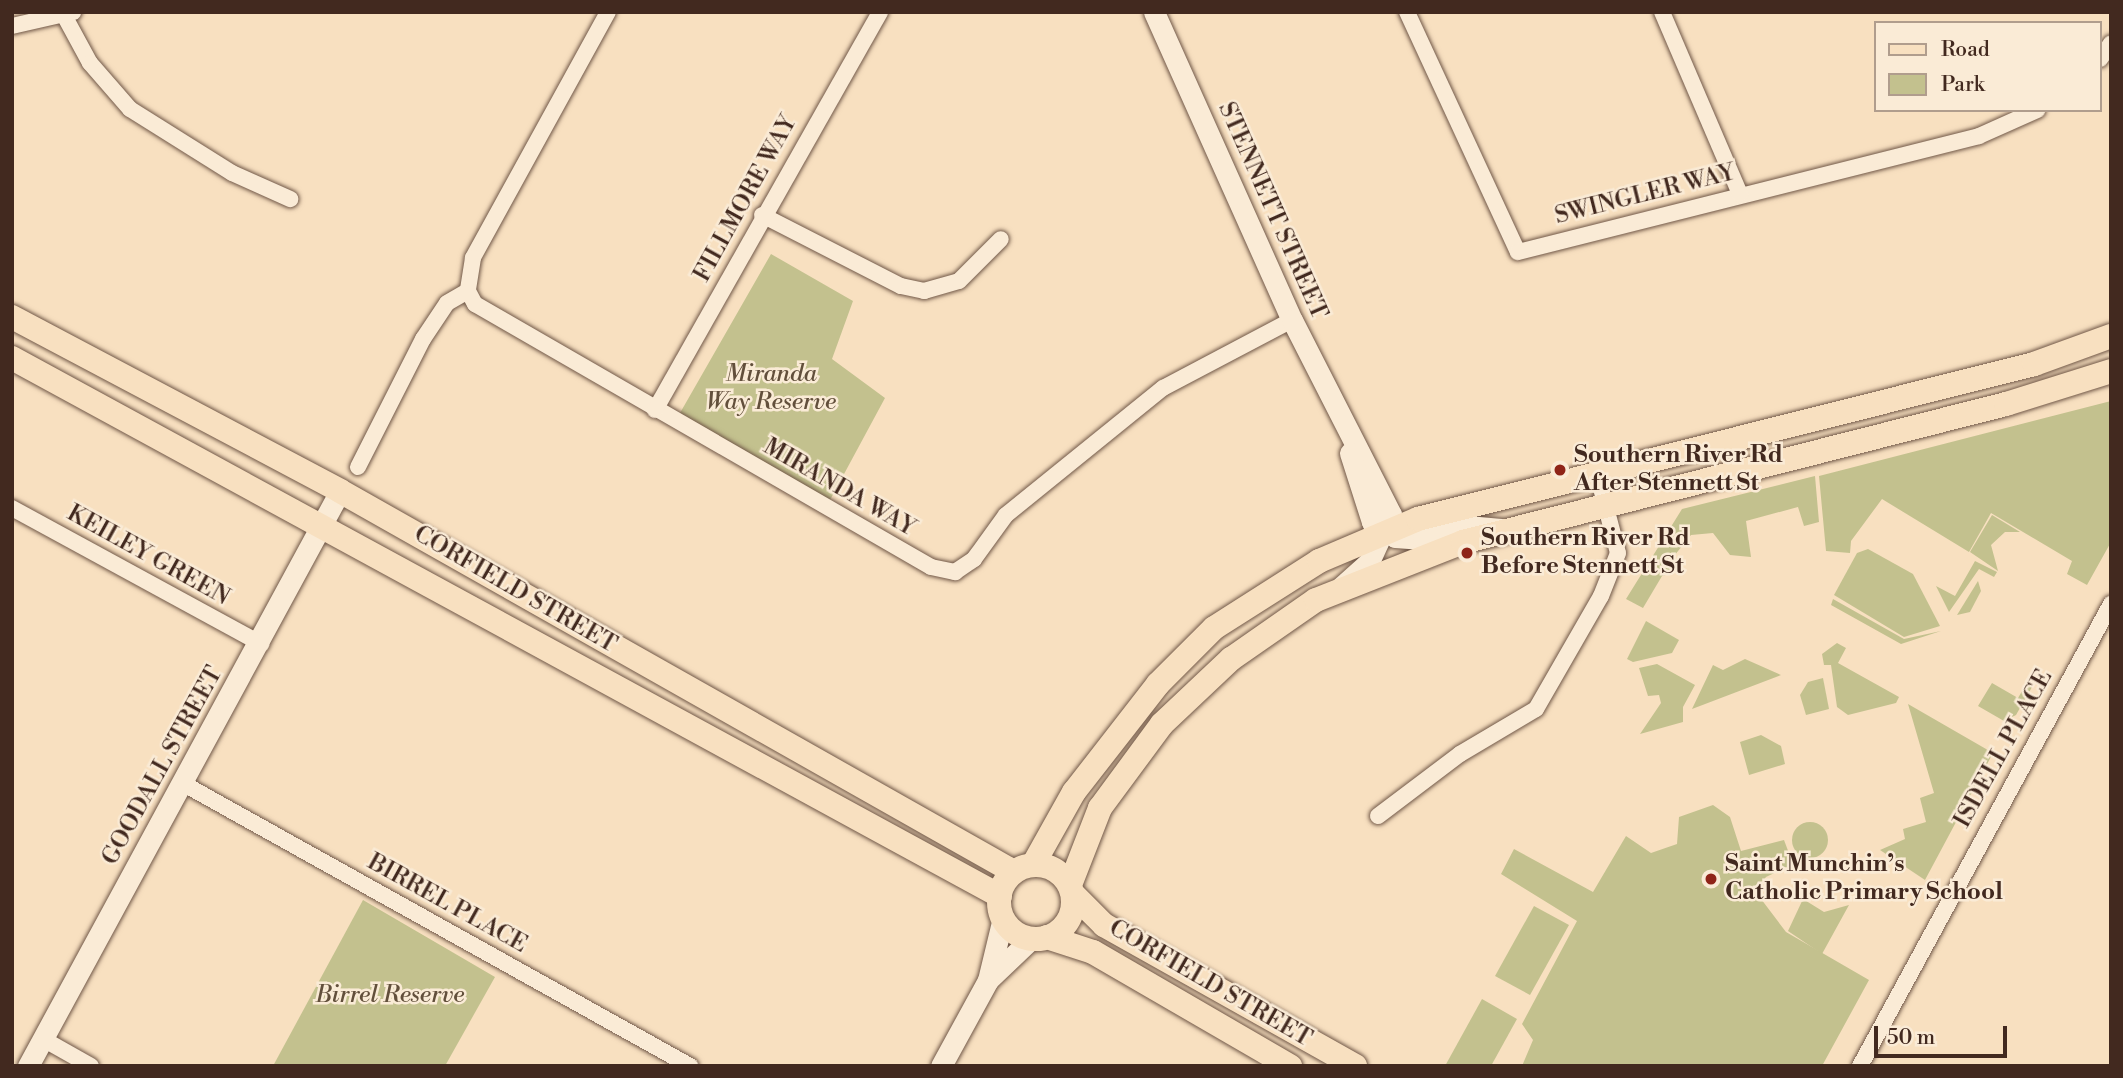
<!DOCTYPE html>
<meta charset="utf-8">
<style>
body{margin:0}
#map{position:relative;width:2123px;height:1078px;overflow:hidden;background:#f8e0c0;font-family:"Libre Bodoni",serif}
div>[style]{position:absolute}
.green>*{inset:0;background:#c3c18e}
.round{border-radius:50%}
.roads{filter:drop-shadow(0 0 2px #705747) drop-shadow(0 0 2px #705747)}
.street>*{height:16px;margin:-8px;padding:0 8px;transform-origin:8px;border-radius:8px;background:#faebd6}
.secondary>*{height:21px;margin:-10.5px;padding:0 10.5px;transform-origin:10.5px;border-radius:10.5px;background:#faebd6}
.primary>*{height:24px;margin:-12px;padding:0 12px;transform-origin:12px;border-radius:12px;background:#f8e0c0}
.primary>.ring{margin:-12px;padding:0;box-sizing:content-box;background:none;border:24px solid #f8e0c0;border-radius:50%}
.dots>*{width:19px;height:19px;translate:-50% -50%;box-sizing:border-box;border:4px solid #faebd6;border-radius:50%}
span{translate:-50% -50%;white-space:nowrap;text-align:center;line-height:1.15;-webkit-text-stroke:5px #faebd6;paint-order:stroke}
.street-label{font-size:24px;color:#42291f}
.park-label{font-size:24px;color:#624f3b;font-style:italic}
.poi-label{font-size:24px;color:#42291f;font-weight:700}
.left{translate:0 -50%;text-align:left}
.frame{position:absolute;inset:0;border:14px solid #42291f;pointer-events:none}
.legend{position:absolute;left:1874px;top:21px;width:228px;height:91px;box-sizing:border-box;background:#faebd6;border:2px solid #b09d8d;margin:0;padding:9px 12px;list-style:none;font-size:21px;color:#42291f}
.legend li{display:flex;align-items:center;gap:14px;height:35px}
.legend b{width:35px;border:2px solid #b09d8d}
.scale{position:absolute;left:1874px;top:1026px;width:133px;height:32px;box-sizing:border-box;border:4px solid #42291f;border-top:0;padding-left:9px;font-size:21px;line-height:24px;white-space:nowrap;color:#42291f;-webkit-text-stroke:5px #faebd6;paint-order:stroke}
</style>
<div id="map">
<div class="green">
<i style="clip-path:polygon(771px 254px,853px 301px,832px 359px,885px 398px,830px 500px,680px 413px)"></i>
<i style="clip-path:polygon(2111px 401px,2111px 542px,2087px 585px,2067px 574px,2072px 561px,1991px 513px,1969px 552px,1882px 499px,1851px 541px,1850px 553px,1826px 551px,1819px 476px)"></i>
<i style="clip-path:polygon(1815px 476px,1819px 522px,1804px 526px,1798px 507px,1746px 521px,1751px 557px,1730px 555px,1713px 533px,1691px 535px,1674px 556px,1674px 572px,1662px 576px,1643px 608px,1626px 599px,1682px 509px)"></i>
<i style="clip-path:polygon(1992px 515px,2020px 532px,2005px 532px,1991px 545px,1998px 571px,1970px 552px)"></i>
<i style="clip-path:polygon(1868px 549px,1913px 574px,1940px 626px,1904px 637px,1834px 595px,1857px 553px)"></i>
<i style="clip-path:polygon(1975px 561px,1997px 572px,1994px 577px,1979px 569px,1949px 612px,1936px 586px,1955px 596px)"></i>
<i style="clip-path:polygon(1978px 581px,1981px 591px,1970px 612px,1957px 615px)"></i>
<i style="clip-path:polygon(1833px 599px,1904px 639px,1941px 631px,1901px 644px,1831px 605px)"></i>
<i style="clip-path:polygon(1646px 621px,1679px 640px,1672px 653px,1633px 662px,1627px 659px)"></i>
<i style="clip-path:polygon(1837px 643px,1846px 648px,1838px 663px,1899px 697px,1896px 703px,1848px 715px,1837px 707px,1831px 665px,1824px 665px,1822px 654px)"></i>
<i style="clip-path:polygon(1745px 659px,1781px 675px,1692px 709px,1713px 665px,1723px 670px)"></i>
<i style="clip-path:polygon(1657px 664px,1695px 685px,1683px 707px,1683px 722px,1640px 734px,1661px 703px,1659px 695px,1648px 696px,1639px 668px)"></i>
<i style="clip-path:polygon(1823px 678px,1829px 709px,1806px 715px,1800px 695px,1808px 682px)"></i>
<i style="clip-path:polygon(2036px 680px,2016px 715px,2004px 721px,1978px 706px,1992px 683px,2018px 698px,2028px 681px)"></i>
<i style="clip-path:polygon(1908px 704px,1993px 753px,1925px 880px,1880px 850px,1905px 839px,1903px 829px,1926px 822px,1920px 798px,1934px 793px)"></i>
<i style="clip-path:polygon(1761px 735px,1781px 746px,1785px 764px,1749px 775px,1740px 742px)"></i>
<i style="clip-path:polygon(1713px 805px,1730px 817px,1741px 851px,1784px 840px,1793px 864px,1766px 877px,1755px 891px,1786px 932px,1869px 980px,1822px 1066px,1522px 1066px,1533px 1040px,1522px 1024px,1577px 921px,1501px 874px,1514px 849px,1593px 892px,1626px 836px,1651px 853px,1677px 844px,1679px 817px)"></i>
<i class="round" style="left:1792px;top:822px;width:36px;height:36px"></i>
<i style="clip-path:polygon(1803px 899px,1824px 912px,1849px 905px,1822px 954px,1788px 931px)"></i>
<i style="clip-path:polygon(363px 900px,495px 977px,445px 1066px,273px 1066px)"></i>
<i style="clip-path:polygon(1534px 906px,1569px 925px,1530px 995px,1495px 976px)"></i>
<i style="clip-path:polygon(1482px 999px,1517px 1019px,1491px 1066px,1445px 1066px)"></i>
</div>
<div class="roads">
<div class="street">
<i style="left:608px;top:12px;width:281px;rotate:118.8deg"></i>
<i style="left:473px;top:258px;width:33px;rotate:99deg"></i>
<i style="left:468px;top:291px;width:15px;rotate:62deg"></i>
<i style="left:475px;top:304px;width:526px;rotate:29.97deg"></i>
<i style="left:931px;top:567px;width:25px;rotate:12deg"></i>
<i style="left:955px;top:572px;width:23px;rotate:-34deg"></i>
<i style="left:974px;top:559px;width:54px;rotate:-54deg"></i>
<i style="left:1006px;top:515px;width:202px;rotate:-39deg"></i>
<i style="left:1163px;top:388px;width:146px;rotate:-27.8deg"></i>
<i style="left:1407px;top:12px;width:264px;rotate:65.2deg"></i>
<i style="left:1518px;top:252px;width:475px;rotate:-14.1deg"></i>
<i style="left:1979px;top:136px;width:64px;rotate:-24.1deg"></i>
<i style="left:1662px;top:12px;width:198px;rotate:66.8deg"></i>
<i style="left:65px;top:17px;width:52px;rotate:61.5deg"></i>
<i style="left:90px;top:63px;width:61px;rotate:49deg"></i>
<i style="left:130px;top:109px;width:120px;rotate:32.1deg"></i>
<i style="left:232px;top:173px;width:64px;rotate:24.1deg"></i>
<i style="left:12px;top:26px;width:63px;rotate:-12.9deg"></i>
<i style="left:2100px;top:59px;width:19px;rotate:-55deg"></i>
<i style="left:762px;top:215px;width:156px;rotate:27.1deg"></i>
<i style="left:901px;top:286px;width:24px;rotate:12deg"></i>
<i style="left:924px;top:291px;width:36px;rotate:-16deg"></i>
<i style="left:959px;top:281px;width:59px;rotate:-45deg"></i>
<i style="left:655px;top:410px;width:457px;rotate:-60.5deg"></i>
<i style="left:358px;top:467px;width:144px;rotate:-63.1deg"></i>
<i style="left:423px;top:339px;width:43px;rotate:-56.3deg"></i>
<i style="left:447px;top:303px;width:24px;rotate:-30deg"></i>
<i style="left:12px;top:508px;width:284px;rotate:28.6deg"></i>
<i style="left:182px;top:783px;width:582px;rotate:29.12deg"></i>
<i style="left:1378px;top:816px;width:103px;rotate:-37.1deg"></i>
<i style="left:1460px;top:754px;width:88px;rotate:-30.6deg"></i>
<i style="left:1536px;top:709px;width:130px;rotate:-60.1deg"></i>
<i style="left:1601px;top:596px;width:46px;rotate:-68.4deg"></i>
<i style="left:1618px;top:553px;width:83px;rotate:-104.7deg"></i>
<i style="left:43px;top:1039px;width:55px;rotate:29.4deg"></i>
<i style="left:1860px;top:1066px;width:526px;rotate:-61.49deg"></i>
</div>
<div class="secondary">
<i style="left:1154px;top:12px;width:338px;rotate:65.9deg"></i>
<i style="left:1292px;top:320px;width:218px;rotate:63deg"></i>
<i style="left:1391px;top:514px;width:53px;rotate:114.6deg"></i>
<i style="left:1369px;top:562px;width:38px;rotate:138deg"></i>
<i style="left:1350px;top:453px;width:72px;rotate:72.3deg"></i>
<i style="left:1372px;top:522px;width:27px;rotate:33deg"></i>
<i style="left:1395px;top:537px;width:28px;rotate:4deg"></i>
<i style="left:1423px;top:539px;width:46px;rotate:-16.5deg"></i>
<i style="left:1467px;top:526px;width:34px;rotate:5deg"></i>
<i style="left:988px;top:980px;width:64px;rotate:-76.4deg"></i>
<i style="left:28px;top:1066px;width:654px;rotate:-61.52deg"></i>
<i style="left:941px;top:1066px;width:98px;rotate:-61.3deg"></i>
<i style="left:988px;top:980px;width:61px;rotate:-43.7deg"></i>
</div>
<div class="primary">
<i style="left:12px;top:317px;width:371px;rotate:27.9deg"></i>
<i style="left:340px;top:491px;width:774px;rotate:29.48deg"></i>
<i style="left:12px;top:358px;width:1125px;rotate:28.57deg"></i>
<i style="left:1033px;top:865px;width:84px;rotate:-60.7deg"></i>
<i style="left:1074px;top:792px;width:137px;rotate:-52.1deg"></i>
<i style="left:1158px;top:684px;width:79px;rotate:-45deg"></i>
<i style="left:1214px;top:628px;width:125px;rotate:-32.5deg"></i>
<i style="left:1319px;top:561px;width:108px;rotate:-23deg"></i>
<i style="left:1418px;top:519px;width:635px;rotate:-14.12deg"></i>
<i style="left:2034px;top:364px;width:82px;rotate:-20deg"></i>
<i class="ring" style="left:999px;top:865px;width:50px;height:50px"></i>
<i style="left:1070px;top:885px;width:83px;rotate:-68.7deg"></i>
<i style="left:1100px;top:808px;width:104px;rotate:-53.6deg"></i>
<i style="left:1162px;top:724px;width:95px;rotate:-43.3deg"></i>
<i style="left:1231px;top:659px;width:103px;rotate:-34.8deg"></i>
<i style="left:1316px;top:600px;width:158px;rotate:-21.5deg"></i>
<i style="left:1463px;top:542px;width:560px;rotate:-14.26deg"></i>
<i style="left:2006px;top:404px;width:110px;rotate:-17.4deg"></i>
<i style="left:1073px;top:894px;width:44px;rotate:45deg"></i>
<i style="left:1104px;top:925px;width:288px;rotate:29.3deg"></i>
<i style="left:1047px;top:937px;width:48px;rotate:18.1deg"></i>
<i style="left:1093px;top:952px;width:228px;rotate:30.1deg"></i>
</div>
</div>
<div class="dots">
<i style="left:1560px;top:470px;background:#8f2418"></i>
<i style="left:1467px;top:553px;background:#8f2418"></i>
<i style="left:1711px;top:879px;background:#8f2418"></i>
</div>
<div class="street-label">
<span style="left:1645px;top:195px;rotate:-14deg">SWINGLER WAY</span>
<span style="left:746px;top:199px;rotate:-61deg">FILLMORE WAY</span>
<span style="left:1272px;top:211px;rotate:66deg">STENNETT STREET</span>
<span style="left:839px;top:488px;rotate:30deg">MIRANDA WAY</span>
<span style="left:148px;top:556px;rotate:29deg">KEILEY GREEN</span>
<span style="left:515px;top:590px;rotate:30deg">CORFIELD STREET</span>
<span style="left:2004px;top:749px;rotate:-61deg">ISDELL PLACE</span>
<span style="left:163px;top:766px;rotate:-61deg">GOODALL STREET</span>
<span style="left:447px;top:904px;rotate:29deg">BIRREL PLACE</span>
<span style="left:1210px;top:984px;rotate:30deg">CORFIELD STREET</span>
</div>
<div class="park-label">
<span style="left:771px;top:389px">Miranda<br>Way Reserve</span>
<span style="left:390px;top:996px">Birrel Reserve</span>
</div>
<div class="poi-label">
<span class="left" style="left:1574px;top:470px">Southern River Rd<br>After Stennett St</span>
<span class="left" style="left:1481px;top:553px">Southern River Rd<br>Before Stennett St</span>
<span class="left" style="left:1725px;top:879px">Saint Munchin’s<br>Catholic Primary School</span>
</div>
<div class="frame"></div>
<ul class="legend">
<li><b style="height:9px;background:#f8e0c0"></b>Road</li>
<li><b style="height:19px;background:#c3c18e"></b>Park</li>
</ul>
<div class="scale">50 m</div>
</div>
